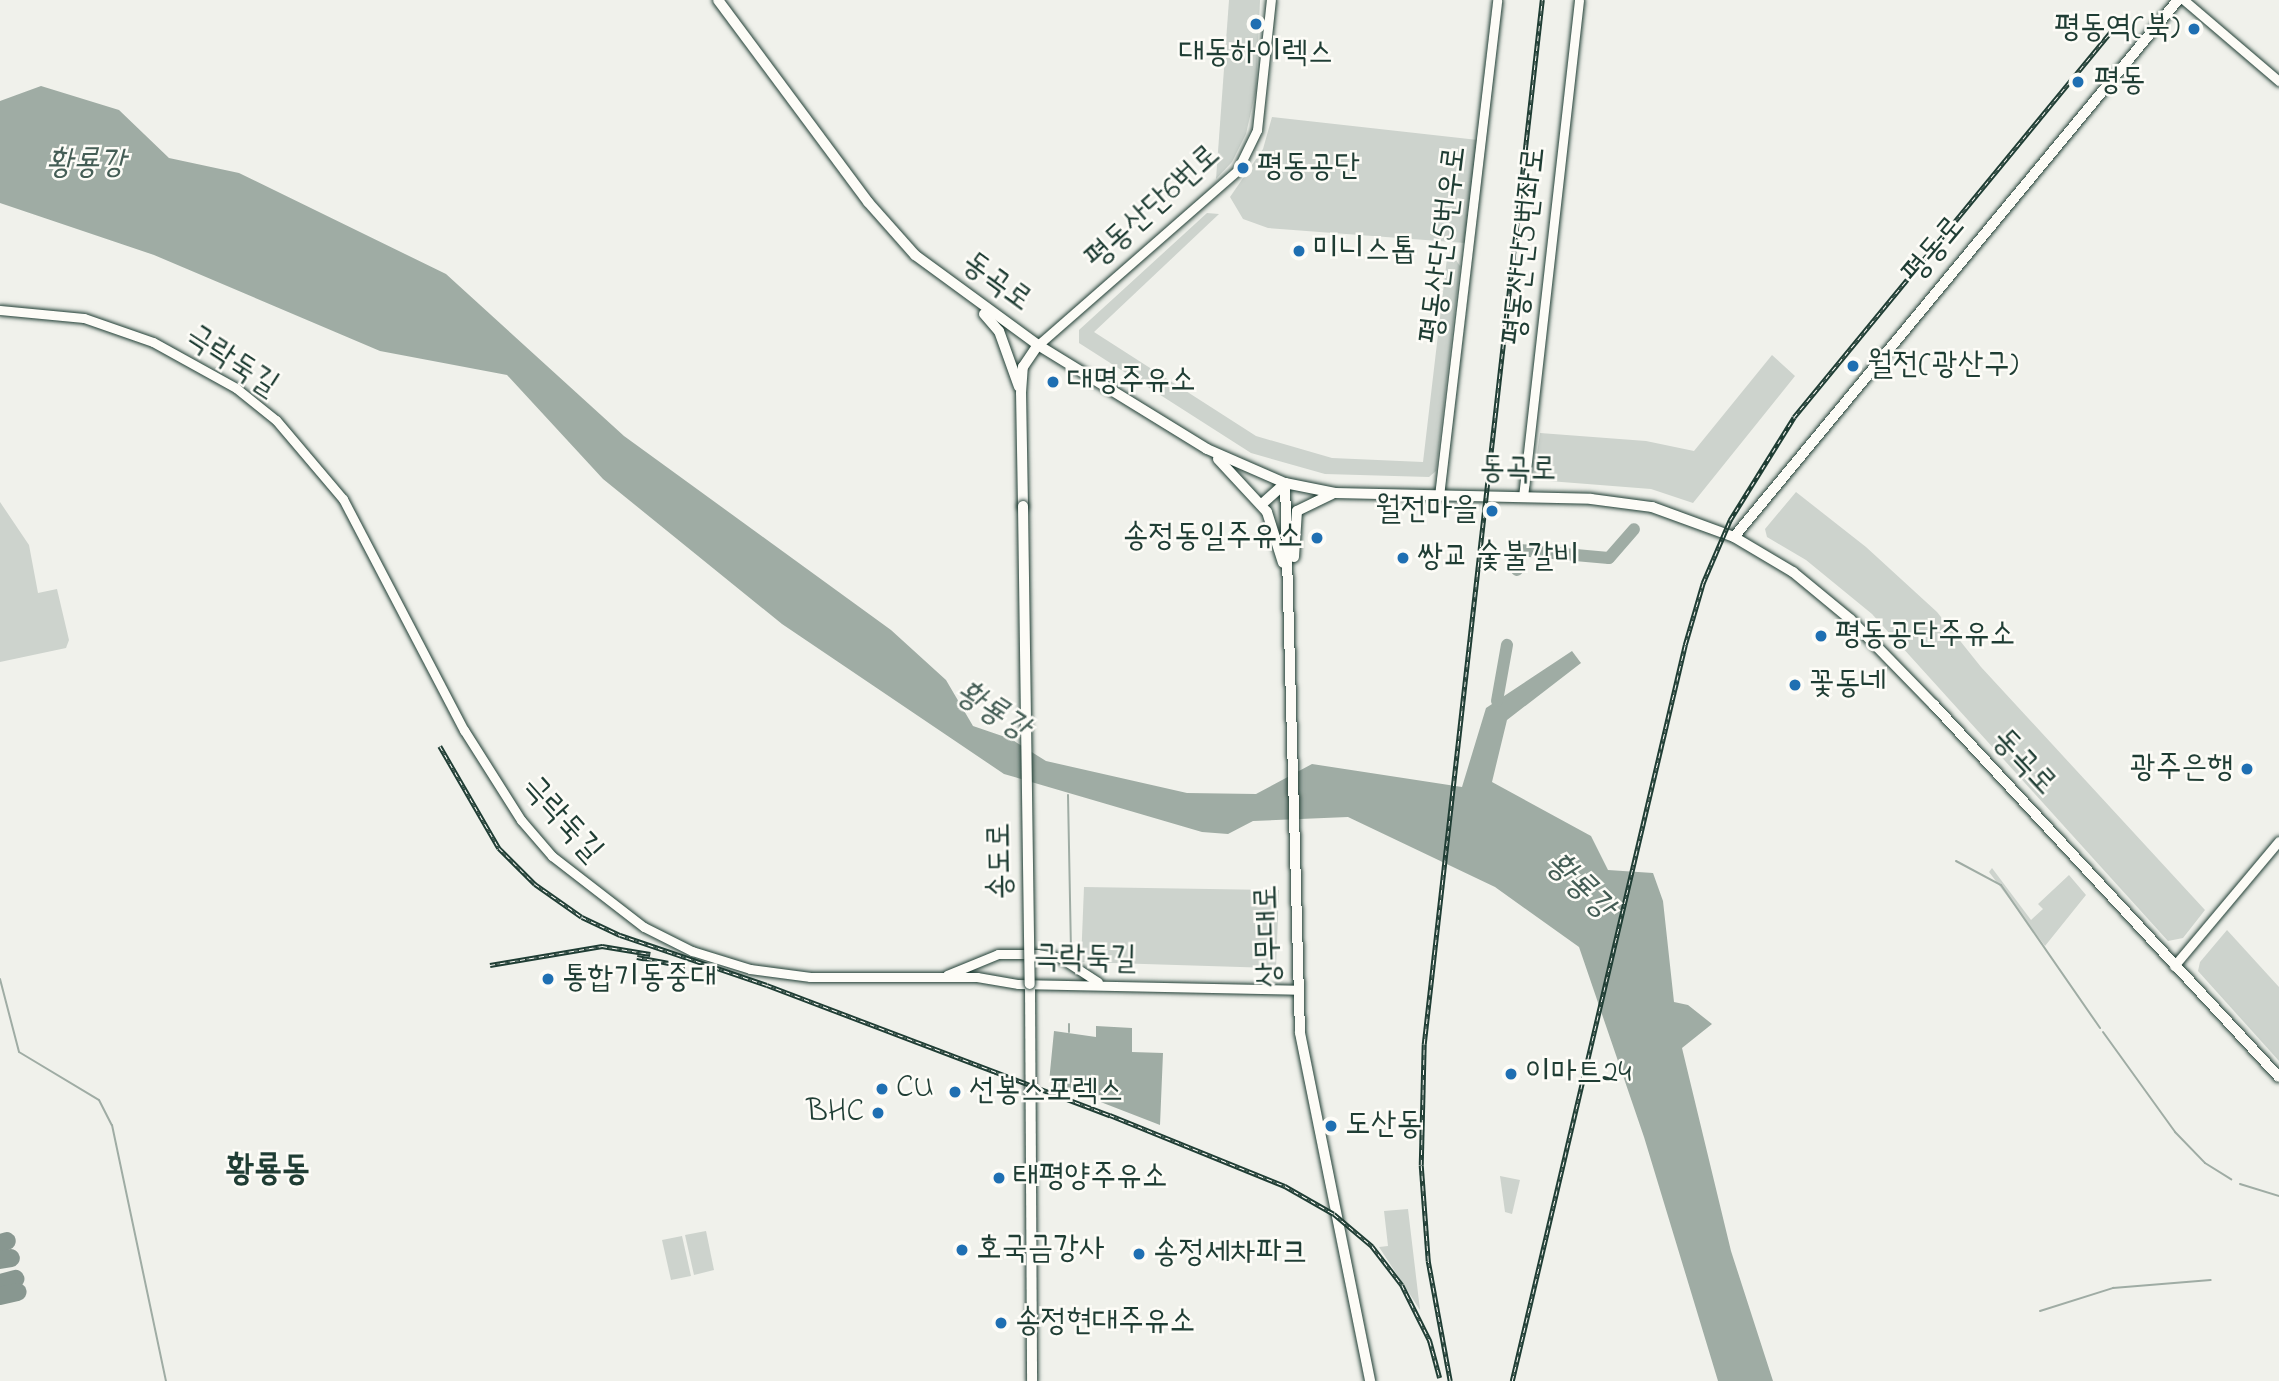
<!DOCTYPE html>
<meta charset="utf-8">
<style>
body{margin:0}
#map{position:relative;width:2279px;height:1381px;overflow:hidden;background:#f0f1eb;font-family:"Indie Flower","Poor Story",sans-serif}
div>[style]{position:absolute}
.green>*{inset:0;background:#cdd3cd}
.water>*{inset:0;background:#9faca4}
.stream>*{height:2px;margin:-1px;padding:0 1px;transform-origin:1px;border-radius:1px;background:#9faca4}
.river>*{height:12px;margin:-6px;padding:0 6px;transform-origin:6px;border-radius:6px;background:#9faca4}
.taxiway>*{height:18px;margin:-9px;padding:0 9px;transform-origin:9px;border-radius:9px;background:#889790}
.roads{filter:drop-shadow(0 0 2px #1f3d34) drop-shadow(0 0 2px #1f3d34)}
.minor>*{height:9px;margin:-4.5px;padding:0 4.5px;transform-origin:4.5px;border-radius:4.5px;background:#fdfcf7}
.major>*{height:10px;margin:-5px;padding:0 5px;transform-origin:5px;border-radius:5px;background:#fdfcf7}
.rail>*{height:4.5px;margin-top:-2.25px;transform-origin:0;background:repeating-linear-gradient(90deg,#fdfcf7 0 5px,#1f3d34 0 10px);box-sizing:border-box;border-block:2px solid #1f3d34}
.bridges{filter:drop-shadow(0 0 2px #1f3d34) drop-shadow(0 0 2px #1f3d34)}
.major-bridge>*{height:10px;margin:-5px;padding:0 5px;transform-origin:5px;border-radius:5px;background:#fdfcf7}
.dots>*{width:19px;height:19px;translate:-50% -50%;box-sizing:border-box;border:4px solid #fdfcf7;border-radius:50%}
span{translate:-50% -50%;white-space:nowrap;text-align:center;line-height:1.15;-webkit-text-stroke:5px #fdfcf7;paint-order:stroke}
.poi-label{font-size:32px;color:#1f3d34}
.right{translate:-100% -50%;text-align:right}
.left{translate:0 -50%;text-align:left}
.street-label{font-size:32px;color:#1f3d34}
.water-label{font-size:33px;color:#455e56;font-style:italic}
.quarter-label{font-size:35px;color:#1f3d34;font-weight:700}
</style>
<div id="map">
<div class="green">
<i style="clip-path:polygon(1229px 0,1260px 0,1256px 90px,1246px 134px,1232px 162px,1216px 179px)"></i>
<i style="clip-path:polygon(1272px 117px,1478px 140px,1465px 243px,1268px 228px,1243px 219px,1230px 197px,1263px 149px)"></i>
<i style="clip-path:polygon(1207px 213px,1219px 214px,1094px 332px,1256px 436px,1332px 458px,1423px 462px,1447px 258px,1456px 260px,1460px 266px,1436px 471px,1429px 477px,1325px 474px,1251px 453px,1079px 343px,1079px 330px)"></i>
<i style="clip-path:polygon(1772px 355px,1795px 376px,1693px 503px,1651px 489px,1549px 481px,1534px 474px,1540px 433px,1646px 441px,1694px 451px)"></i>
<i style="clip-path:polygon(1796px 492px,1866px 547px,1937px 612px,1981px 667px,2205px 910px,2183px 938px,2168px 941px,1872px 614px,1806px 560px,1767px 537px,1765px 529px)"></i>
<i style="clip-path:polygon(0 502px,29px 545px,38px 593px,57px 589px,69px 640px,66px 648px,0 662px)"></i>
<i style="clip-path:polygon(1992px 868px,2031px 920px,2043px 909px,2038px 904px,2069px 875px,2086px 895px,2045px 946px,1989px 872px)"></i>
<i style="clip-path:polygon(1084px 887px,1279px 890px,1276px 968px,1081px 962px)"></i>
<i style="clip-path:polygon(2227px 930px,2279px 987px,2279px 1061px,2198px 971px,2200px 962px)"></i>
<i style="clip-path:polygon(1500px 1176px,1520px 1180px,1512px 1214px,1505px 1212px)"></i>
<i style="clip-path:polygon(1408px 1209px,1420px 1310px,1379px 1247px,1388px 1246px,1384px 1211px)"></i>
<i style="clip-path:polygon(706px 1231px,714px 1270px,694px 1275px,685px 1235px)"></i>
<i style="clip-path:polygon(682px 1236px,691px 1276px,671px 1280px,662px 1240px)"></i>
</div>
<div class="water">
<i style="clip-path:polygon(41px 86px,119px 110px,169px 158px,239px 173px,446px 274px,624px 436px,891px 630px,946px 680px,973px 726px,1011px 739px,1046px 761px,1187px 793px,1256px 794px,1312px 764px,1462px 787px,1486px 708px,1572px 651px,1581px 663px,1507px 720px,1492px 782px,1591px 836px,1608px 870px,1653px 873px,1663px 901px,1674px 1002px,1688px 1005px,1712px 1024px,1682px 1048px,1731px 1251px,1773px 1381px,1718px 1381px,1644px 1137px,1579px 947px,1495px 887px,1348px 817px,1253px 821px,1228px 834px,1202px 832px,1004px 774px,782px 624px,603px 479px,507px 375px,380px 351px,154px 255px,0 203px,0 101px)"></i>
<i style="clip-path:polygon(1096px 1026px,1132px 1028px,1132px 1052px,1163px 1053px,1160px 1125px,1049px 1082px,1054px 1031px,1096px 1037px)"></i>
</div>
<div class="stream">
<i style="left:1068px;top:795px;width:163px;rotate:88.9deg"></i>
<i style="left:1956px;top:861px;width:51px;rotate:28.1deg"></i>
<i style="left:2001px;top:885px;width:174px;rotate:55.3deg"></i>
<i style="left:0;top:979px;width:75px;rotate:75.4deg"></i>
<i style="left:19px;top:1052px;width:93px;rotate:31deg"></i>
<i style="left:99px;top:1100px;width:28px;rotate:63deg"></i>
<i style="left:112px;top:1125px;width:262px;rotate:78.1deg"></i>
<i style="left:1069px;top:1032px;width:8px;rotate:-90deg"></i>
<i style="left:2103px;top:1032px;width:123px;rotate:54.2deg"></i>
<i style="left:2175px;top:1132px;width:43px;rotate:45.9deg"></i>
<i style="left:2205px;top:1163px;width:31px;rotate:32deg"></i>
<i style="left:2240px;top:1184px;width:41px;rotate:17.1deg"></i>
<i style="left:2040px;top:1311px;width:77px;rotate:-17.5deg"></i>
<i style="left:2113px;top:1288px;width:98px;rotate:-4.7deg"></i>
</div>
<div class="river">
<i style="left:1517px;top:570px;width:20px;rotate:-81deg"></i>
<i style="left:1520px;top:550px;width:89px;rotate:5.1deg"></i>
<i style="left:1609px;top:558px;width:38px;rotate:-49deg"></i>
<i style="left:1497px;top:701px;width:57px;rotate:-79.9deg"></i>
</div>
<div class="taxiway">
<i style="left:0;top:1243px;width:7px;rotate:-16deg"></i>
<i style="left:0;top:1260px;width:11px;rotate:-10deg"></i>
<i style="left:0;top:1283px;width:16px;rotate:-15deg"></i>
<i style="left:0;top:1296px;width:18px;rotate:-13deg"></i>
</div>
<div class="roads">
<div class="minor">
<i style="left:2184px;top:0;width:125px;rotate:40.5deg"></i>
<i style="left:0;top:310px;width:84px;rotate:5.4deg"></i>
<i style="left:84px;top:318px;width:73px;rotate:19.2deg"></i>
<i style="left:153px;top:342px;width:95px;rotate:29deg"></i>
<i style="left:236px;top:388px;width:51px;rotate:38.7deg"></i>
<i style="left:276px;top:420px;width:104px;rotate:49.7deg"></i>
<i style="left:343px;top:499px;width:261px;rotate:62.4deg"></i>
<i style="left:464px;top:730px;width:107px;rotate:57.7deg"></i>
<i style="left:521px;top:820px;width:48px;rotate:49.3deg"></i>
<i style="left:552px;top:856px;width:116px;rotate:37.7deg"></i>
<i style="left:644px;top:927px;width:54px;rotate:26.6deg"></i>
<i style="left:692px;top:951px;width:61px;rotate:17.2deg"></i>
<i style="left:750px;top:969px;width:61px;rotate:7.6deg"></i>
<i style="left:810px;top:977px;width:167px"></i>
<i style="left:977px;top:977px;width:42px;rotate:9.7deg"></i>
<i style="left:1018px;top:984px;width:280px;rotate:1.2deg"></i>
<i style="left:1038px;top:345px;width:264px;rotate:-41.2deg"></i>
<i style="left:1237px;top:171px;width:46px;rotate:-64deg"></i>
<i style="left:1257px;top:130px;width:131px;rotate:-83.9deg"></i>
<i style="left:1439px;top:496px;width:499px;rotate:-83.3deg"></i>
<i style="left:1523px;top:497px;width:500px;rotate:-83.57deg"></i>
<i style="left:2174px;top:966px;width:163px;rotate:-50deg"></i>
<i style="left:947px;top:975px;width:55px;rotate:-22.4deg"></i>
<i style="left:998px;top:954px;width:39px"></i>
<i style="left:1037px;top:954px;width:24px;rotate:9deg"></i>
<i style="left:1061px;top:958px;width:44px;rotate:33deg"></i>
</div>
<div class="major">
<i style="left:718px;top:0;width:252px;rotate:53.4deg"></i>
<i style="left:868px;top:202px;width:71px;rotate:48.4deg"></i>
<i style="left:915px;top:255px;width:152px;rotate:36.2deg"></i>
<i style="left:1038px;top:345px;width:198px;rotate:31.6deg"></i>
<i style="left:1207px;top:449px;width:85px;rotate:23.6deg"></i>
<i style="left:1285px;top:483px;width:51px;rotate:11.3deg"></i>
<i style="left:1335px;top:493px;width:256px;rotate:1.3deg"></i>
<i style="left:1591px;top:499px;width:62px;rotate:7.5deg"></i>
<i style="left:1652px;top:507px;width:87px;rotate:20.1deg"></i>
<i style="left:1734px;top:537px;width:69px;rotate:30.7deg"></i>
<i style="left:1793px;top:572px;width:74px;rotate:39.5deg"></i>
<i style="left:1850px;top:619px;width:120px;rotate:45.7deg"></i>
<i style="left:1934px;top:705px;width:507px;rotate:47.16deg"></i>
<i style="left:984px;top:314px;width:23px;rotate:49deg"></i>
<i style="left:999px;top:331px;width:59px;rotate:70.3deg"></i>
<i style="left:1218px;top:459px;width:72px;rotate:47.2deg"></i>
<i style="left:1267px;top:512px;width:53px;rotate:72.6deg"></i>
<i style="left:1285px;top:483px;width:550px;rotate:88.44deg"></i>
<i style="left:1300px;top:1033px;width:355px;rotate:78.6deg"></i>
<i style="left:1262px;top:504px;width:31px;rotate:-42deg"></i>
<i style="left:1023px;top:506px;width:113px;rotate:-91deg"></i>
<i style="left:1021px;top:393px;width:26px;rotate:-86deg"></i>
<i style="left:1023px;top:367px;width:27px;rotate:-56deg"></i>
<i style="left:1734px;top:537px;width:697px;rotate:-50.42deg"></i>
<i style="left:1294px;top:557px;width:46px;rotate:-86.3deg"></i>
<i style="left:1297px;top:511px;width:39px;rotate:-26deg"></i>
<i style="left:1030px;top:984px;width:397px;rotate:89.7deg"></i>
</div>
</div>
<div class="rail">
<i style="left:440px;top:746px;width:118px;rotate:60deg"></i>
<i style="left:499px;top:848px;width:51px;rotate:45deg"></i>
<i style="left:535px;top:884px;width:57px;rotate:35.1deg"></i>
<i style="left:582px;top:917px;width:42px;rotate:25.3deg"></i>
<i style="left:620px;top:935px;width:155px;rotate:18.8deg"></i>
<i style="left:767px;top:985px;width:367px;rotate:20.8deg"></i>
<i style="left:1110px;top:1115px;width:189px;rotate:22.1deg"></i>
<i style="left:1285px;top:1186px;width:56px;rotate:29.7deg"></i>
<i style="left:1334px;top:1214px;width:50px;rotate:40.1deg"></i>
<i style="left:1372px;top:1246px;width:49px;rotate:52.4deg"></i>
<i style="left:1402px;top:1285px;width:63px;rotate:63.4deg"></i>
<i style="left:1430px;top:1341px;width:38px;rotate:75deg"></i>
<i style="left:637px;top:957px;width:49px;rotate:10.6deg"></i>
<i style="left:490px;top:965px;width:114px;rotate:-9.6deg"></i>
<i style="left:602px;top:946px;width:49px;rotate:9.5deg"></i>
<i style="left:1450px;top:1381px;width:122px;rotate:-100.4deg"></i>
<i style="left:1428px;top:1261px;width:96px;rotate:-94.2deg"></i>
<i style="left:1421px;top:1165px;width:121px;rotate:-88.6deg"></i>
<i style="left:1424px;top:1044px;width:1051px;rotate:-83.55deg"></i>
<i style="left:1512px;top:1381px;width:756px;rotate:-76.77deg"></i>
<i style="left:1685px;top:645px;width:65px;rotate:-73.8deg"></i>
<i style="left:1703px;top:583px;width:69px;rotate:-66.8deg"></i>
<i style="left:1730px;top:520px;width:121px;rotate:-58.1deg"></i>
<i style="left:1794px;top:417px;width:510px;rotate:-50.57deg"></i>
</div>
<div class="bridges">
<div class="major-bridge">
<i style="left:1023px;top:506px;width:478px;rotate:89.2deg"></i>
</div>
</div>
<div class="dots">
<i style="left:1256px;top:24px;background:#1f6fb2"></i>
<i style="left:2194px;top:29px;background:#1f6fb2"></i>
<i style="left:2078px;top:82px;background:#1f6fb2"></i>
<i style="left:1243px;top:168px;background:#1f6fb2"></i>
<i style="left:1299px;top:251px;background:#1f6fb2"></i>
<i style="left:1853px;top:366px;background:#1f6fb2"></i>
<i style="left:1053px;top:382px;background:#1f6fb2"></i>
<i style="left:1492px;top:511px;background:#1f6fb2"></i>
<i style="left:1317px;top:538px;background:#1f6fb2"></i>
<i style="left:1403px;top:558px;background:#1f6fb2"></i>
<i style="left:1821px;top:636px;background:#1f6fb2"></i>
<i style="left:1795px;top:685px;background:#1f6fb2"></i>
<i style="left:2247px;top:769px;background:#1f6fb2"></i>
<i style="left:548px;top:979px;background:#1f6fb2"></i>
<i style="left:1511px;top:1074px;background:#1f6fb2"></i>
<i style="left:882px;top:1089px;background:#1f6fb2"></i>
<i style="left:955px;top:1092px;background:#1f6fb2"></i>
<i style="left:878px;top:1113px;background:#1f6fb2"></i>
<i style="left:1331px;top:1126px;background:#1f6fb2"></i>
<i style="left:999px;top:1178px;background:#1f6fb2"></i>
<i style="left:962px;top:1250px;background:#1f6fb2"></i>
<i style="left:1139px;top:1254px;background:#1f6fb2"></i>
<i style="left:1001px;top:1323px;background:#1f6fb2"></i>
</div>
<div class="poi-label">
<span class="right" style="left:2180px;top:29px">평동역(북)</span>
<span style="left:1256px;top:54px">대동하이렉스</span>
<span class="left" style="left:2094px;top:82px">평동</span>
<span class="left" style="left:1257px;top:168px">평동공단</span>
<span class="left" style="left:1313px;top:251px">미니스톱</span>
<span class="left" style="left:1867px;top:366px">월전(광산구)</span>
<span class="left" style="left:1067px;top:382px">대명주유소</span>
<span class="right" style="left:1478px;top:511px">월전마을</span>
<span class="right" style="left:1303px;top:538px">송정동일주유소</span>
<span class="left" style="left:1417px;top:558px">쌍교 숯불갈비</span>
<span class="left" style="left:1835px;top:636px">평동공단주유소</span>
<span class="left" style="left:1809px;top:685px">꽃동네</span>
<span class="right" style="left:2233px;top:769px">광주은행</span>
<span class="left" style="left:562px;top:979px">통합기동중대</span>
<span class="left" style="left:1525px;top:1074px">이마트24</span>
<span class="left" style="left:896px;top:1089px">CU</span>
<span class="left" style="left:969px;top:1092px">선봉스포렉스</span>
<span class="right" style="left:864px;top:1113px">BHC</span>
<span class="left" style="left:1345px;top:1126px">도산동</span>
<span class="left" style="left:1013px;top:1178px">태평양주유소</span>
<span class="left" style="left:976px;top:1250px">호국금강사</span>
<span class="left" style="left:1153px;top:1254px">송정세차파크</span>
<span class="left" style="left:1015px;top:1323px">송정현대주유소</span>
</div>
<div class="street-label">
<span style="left:1154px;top:208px;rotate:-42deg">평동산단6번로</span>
<span style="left:1445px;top:245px;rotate:-83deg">평동산단5번우로</span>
<span style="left:1526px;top:246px;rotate:-84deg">평동산단5번좌로</span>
<span style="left:1935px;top:251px;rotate:-50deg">평동로</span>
<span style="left:996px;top:283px;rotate:36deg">동곡로</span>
<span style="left:231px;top:362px;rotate:33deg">극락둑길</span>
<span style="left:1518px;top:471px;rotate:1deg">동곡로</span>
<span style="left:2023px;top:763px;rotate:47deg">동곡로</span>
<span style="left:561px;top:820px;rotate:48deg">극락둑길</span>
<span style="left:1002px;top:861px;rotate:-91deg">송도로</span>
<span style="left:1270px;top:936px;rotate:-92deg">상무대로</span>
<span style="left:1085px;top:960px;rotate:1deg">극락둑길</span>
</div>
<div class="water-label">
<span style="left:86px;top:165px">황룡강</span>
<span style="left:992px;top:712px;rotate:33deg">황룡강</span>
<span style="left:1579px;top:887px;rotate:44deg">황룡강</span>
</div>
<div class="quarter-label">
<span style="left:268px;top:1171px">황룡동</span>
</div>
</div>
